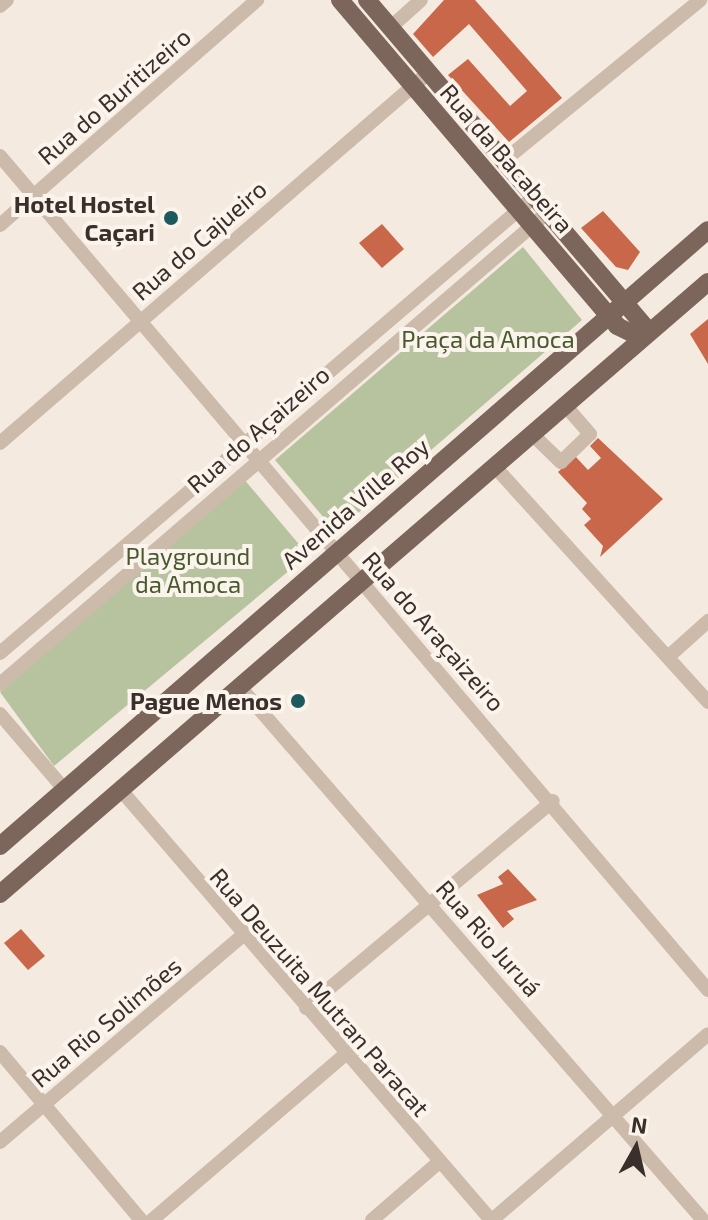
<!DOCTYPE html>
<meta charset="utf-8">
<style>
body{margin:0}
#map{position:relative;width:708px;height:1220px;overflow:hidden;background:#f4eadf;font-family:"Exo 2",sans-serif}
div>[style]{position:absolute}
.green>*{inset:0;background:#b7c39f}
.building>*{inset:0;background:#c86749}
.minor>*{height:14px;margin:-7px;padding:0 7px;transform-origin:7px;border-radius:7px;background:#ccbaab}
.major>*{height:18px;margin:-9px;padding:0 9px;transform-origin:9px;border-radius:9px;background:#7c665b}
.dots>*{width:22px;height:22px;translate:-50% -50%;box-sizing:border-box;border:4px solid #fbf4ec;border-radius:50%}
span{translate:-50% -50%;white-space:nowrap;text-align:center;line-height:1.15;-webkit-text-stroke:8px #fbf4ec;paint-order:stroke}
.street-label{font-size:24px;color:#3a2f2a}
.poi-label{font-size:24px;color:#3a2f2a;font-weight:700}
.right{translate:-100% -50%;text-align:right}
.park-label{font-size:24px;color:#49592d}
.north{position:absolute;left:596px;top:1108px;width:80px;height:80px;-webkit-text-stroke:6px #fbf4ec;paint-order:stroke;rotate:8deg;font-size:22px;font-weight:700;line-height:32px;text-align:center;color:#3a2f2a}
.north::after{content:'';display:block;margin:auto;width:28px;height:36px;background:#3a2f2a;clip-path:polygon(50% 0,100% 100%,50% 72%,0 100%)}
</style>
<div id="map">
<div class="green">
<i style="clip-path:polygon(523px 247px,582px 320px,336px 532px,275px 460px)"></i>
<i style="clip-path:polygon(243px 478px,308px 555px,54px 766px,0 692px)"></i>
</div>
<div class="building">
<i style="clip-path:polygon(444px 0,475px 0,562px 98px,509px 142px,448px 75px,468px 59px,510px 106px,527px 91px,469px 24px,433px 57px,413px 34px)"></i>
<i style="clip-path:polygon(603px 211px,640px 252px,628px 270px,616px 267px,581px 228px)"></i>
<i style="clip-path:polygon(382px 224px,404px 249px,382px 268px,359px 243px)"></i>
<i style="clip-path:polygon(708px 319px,708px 364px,690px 334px)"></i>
<i style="clip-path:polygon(598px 438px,663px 499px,600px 557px,603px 546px,584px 525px,591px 519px,582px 509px,587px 503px,558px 472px,575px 456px,588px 470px,601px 458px,590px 446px)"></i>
<i style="clip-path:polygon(508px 869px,537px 900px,507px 911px,514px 919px,503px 928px,477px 895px,503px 884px,498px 877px)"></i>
<i style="clip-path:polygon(21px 929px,45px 956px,28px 970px,4px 943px)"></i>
</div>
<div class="minor">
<i style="left:0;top:6px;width:9px;rotate:-41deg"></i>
<i style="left:391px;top:27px;width:40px;rotate:-42deg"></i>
<i style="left:0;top:156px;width:1094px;rotate:49.67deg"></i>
<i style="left:506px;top:159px;width:251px;rotate:-39.3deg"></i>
<i style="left:0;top:225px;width:342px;rotate:-41.2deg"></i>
<i style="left:533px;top:435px;width:39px;rotate:44deg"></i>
<i style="left:561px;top:462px;width:40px;rotate:-44deg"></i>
<i style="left:590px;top:434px;width:37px;rotate:-131deg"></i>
<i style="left:0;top:443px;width:566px;rotate:-40.84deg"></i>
<i style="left:496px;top:468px;width:316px;rotate:47.8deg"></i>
<i style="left:0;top:653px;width:704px;rotate:-40.5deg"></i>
<i style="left:668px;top:657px;width:54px;rotate:-42deg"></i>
<i style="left:0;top:684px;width:723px;rotate:-40.74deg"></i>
<i style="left:240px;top:687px;width:706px;rotate:49.02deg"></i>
<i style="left:0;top:714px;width:99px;rotate:49.5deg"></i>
<i style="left:120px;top:789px;width:569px;rotate:49.28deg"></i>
<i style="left:306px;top:1008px;width:322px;rotate:-40deg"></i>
<i style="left:0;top:1052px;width:219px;rotate:50deg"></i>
<i style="left:0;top:1142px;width:316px;rotate:-40.4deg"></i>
<i style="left:152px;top:1220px;width:255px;rotate:-40.6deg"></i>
<i style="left:372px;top:1220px;width:87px;rotate:-40.8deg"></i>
<i style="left:492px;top:1220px;width:285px;rotate:-40.7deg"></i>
</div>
<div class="major">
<i style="left:340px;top:0;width:428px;rotate:49.6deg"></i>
<i style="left:617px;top:326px;width:28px;rotate:26deg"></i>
<i style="left:367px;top:0;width:436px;rotate:49.6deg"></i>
<i style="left:0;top:846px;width:938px;rotate:-41.03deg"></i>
<i style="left:0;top:894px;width:936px;rotate:-40.84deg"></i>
</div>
<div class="dots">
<i style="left:171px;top:218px;background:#1e595d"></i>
<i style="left:298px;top:701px;background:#1e595d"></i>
</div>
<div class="street-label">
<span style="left:114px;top:96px;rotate:-41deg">Rua do Buritizeiro</span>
<span style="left:507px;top:158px;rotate:49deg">Rua da Bacabeira</span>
<span style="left:199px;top:240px;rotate:-41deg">Rua do Cajueiro</span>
<span style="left:258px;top:429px;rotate:-41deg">Rua do Açaizeiro</span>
<span style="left:355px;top:503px;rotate:-41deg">Avenida Ville Roy</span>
<span style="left:434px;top:631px;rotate:49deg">Rua do Araçaizeiro</span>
<span style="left:489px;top:938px;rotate:49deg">Rua Rio Juruá</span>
<span style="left:320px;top:992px;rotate:49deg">Rua Deuzuita Mutran Paracat</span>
<span style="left:106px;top:1022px;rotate:-40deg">Rua Rio Solimões</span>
</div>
<div class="poi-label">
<span class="right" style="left:155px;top:218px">Hotel Hostel<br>Caçari</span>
<span class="right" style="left:282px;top:701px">Pague Menos</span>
</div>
<div class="park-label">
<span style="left:488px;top:339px">Praça da Amoca</span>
<span style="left:188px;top:570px">Playground<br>da Amoca</span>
</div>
<div class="north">N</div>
</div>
